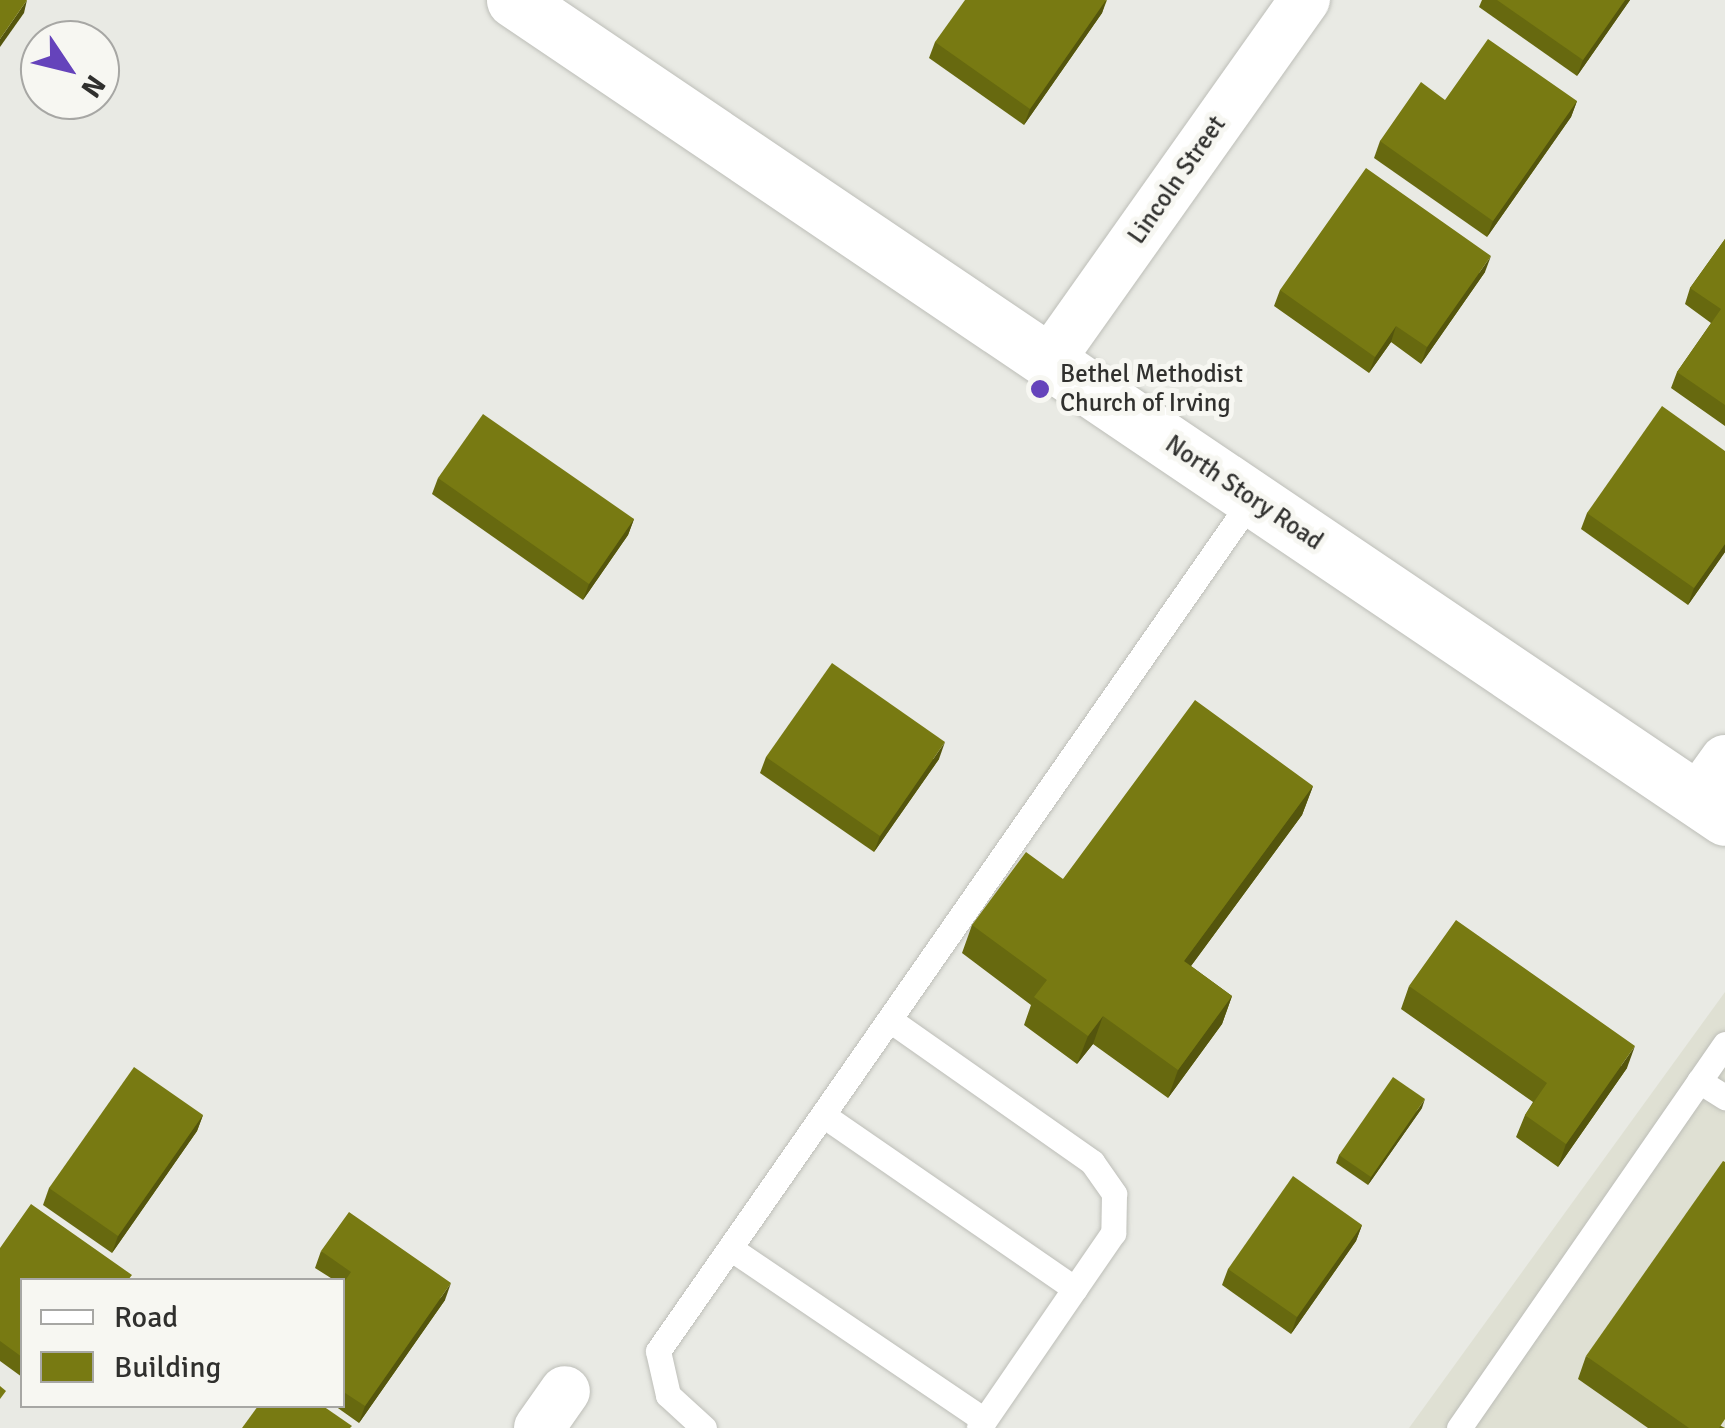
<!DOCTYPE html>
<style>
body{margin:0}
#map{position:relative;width:1725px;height:1428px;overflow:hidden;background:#e9eae4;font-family:Signika,sans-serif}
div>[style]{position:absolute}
.built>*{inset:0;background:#dfe0d3}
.roads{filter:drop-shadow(0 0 2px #bdbeb8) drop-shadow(0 0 2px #bdbeb8)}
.service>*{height:25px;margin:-12.5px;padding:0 12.5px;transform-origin:12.5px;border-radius:12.5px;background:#fff}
.minor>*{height:50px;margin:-25px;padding:0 25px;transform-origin:25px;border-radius:25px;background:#fff}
.secondary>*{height:55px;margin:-27.5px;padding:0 27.5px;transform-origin:27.5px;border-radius:27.5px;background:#fff}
.wall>*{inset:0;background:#67690f}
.shaded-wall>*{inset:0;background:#54550d}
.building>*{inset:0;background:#787a12}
.dots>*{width:28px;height:28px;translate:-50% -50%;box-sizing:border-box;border:5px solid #f7f7f2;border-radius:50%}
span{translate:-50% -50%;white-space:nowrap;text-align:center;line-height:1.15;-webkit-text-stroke:10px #f7f7f2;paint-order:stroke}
.street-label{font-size:25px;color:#30302e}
.poi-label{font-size:25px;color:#30302e}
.left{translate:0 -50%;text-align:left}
.legend{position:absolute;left:20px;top:1278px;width:325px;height:130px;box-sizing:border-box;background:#f7f7f2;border:2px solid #a7a7a4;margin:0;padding:12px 18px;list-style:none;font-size:30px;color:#30302e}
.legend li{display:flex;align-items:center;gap:20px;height:50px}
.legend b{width:50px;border:2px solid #a7a7a4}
.north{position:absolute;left:20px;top:20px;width:100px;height:100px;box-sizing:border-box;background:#f7f7f2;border:2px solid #a7a7a4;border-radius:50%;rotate:125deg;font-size:28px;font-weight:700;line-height:40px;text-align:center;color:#30302e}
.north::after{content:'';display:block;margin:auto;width:35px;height:45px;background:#6543bb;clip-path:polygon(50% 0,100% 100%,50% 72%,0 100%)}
</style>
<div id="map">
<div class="built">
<i style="clip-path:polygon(1725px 992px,1725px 1428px,1409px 1428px)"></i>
</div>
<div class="roads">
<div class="service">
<i style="left:890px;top:1020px;width:247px;rotate:35.1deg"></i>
<i style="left:1092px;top:1162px;width:39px;rotate:55deg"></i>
<i style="left:1114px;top:1194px;width:39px;rotate:91deg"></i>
<i style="left:1113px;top:1233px;width:237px;rotate:124.5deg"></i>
<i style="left:1699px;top:1081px;width:31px;rotate:32deg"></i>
<i style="left:823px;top:1115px;width:306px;rotate:34.6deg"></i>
<i style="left:730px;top:1248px;width:307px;rotate:34.1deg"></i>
<i style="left:704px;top:1428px;width:49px;rotate:-137.5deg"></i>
<i style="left:668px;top:1395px;width:45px;rotate:-102.8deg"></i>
<i style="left:658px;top:1351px;width:1039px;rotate:-55.12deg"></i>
<i style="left:1459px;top:1428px;width:467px;rotate:-55.3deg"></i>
</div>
<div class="minor">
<i style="left:1049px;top:361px;width:443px;rotate:-54.7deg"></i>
<i style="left:1697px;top:799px;width:48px;rotate:-54.3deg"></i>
<i style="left:539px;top:1428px;width:45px;rotate:-54.9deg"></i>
</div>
<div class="secondary">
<i style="left:514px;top:0;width:1461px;rotate:34.04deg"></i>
</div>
</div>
<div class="wall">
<i style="clip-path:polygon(1107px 0,1102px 13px,1024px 125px,929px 58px,935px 42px)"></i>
<i style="clip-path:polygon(1482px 0,1630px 0,1577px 76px,1479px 7px)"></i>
<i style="clip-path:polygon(1445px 100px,1577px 101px,1571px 117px,1487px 237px,1374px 158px,1380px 141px)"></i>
<i style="clip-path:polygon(1725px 239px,1725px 426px,1671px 388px,1677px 372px,1711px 323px,1685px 304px,1690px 288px)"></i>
<i style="clip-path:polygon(1485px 272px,1421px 364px,1391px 342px,1369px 373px,1274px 306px,1280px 290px)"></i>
<i style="clip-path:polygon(1725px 451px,1725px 552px,1688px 605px,1581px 529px,1587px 513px)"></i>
<i style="clip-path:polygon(438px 478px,634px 519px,628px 535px,583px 600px,432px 494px)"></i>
<i style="clip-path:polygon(766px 757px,939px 759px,874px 852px,760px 773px)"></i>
<i style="clip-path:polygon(1313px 786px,1302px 815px,1191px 966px,1232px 996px,1222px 1024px,1168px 1098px,1093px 1044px,1077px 1064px,1024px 1025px,1031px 1005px,962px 953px,972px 925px,1063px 879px)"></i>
<i style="clip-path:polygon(1409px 986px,1627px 1068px,1558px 1167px,1516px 1137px,1525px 1115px,1533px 1102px,1401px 1009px)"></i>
<i style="clip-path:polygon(1422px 1108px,1368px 1185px,1336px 1163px,1339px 1155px)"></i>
<i style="clip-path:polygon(203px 1115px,197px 1131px,112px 1253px,43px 1205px,49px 1188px)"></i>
<i style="clip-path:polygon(1362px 1225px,1356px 1241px,1291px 1334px,1222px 1285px,1228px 1269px)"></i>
<i style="clip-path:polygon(0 1248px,22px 1280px,22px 1377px,0 1361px)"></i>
<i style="clip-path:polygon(321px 1251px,445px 1300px,359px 1423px,335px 1406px,342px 1406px,342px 1280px,334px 1280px,315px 1268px)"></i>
<i style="clip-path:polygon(1586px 1356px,1725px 1428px,1648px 1428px,1578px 1379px)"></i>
</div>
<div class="shaded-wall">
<i style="clip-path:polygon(27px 0,24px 13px,0 47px,0 39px)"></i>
<i style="clip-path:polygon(1106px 0,1102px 13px,1024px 125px,1030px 109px)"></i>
<i style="clip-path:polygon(1625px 0,1630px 0,1577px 76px,1583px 60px)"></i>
<i style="clip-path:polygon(1577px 101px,1571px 117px,1487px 237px,1493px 221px)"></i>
<i style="clip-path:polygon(1491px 256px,1485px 272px,1421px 364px,1427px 347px)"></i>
<i style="clip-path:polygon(1396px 326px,1391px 342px,1369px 373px,1375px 357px)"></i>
<i style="clip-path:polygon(634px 519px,628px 535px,583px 600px,589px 584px)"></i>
<i style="clip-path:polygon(1725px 544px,1725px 552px,1688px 605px,1694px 588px)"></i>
<i style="clip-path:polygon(945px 742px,939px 759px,874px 852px,880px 836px)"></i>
<i style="clip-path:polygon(1313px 786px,1302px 815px,1174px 989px,1184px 961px)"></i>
<i style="clip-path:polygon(1232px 996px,1222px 1024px,1168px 1098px,1178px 1070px)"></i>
<i style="clip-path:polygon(1103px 1016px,1093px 1044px,1077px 1064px,1088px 1036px)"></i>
<i style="clip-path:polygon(1635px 1046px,1627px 1068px,1558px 1167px,1566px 1144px)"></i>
<i style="clip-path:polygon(1425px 1099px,1422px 1108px,1368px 1185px,1371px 1177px)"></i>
<i style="clip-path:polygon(203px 1115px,197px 1131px,112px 1253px,118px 1236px)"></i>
<i style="clip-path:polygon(1362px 1225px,1356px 1241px,1291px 1334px,1297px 1317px)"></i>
<i style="clip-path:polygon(451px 1283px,445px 1300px,359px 1423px,365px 1406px)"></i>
</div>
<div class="building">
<i style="clip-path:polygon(0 0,27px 0,0 39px)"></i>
<i style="clip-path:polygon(965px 0,1106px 0,1030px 109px,935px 42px)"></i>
<i style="clip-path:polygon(1497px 0,1625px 0,1583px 60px)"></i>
<i style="clip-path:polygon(1488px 39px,1577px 101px,1493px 221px,1380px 141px,1421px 82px,1445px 100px)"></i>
<i style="clip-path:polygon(1366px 168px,1491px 256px,1427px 347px,1396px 326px,1375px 357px,1280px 290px)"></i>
<i style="clip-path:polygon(1725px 239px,1725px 405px,1677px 372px,1721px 309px,1690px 288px)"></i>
<i style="clip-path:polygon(1662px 406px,1725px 451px,1725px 544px,1694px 588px,1587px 513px)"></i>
<i style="clip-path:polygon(483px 414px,634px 519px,589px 584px,438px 478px)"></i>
<i style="clip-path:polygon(832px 663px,945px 742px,880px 836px,766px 757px)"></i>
<i style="clip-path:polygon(1195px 700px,1313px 786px,1184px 961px,1232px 996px,1178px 1070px,1103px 1016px,1088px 1036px,1034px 997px,1047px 980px,972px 925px,1026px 852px,1063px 879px)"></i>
<i style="clip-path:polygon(1456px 920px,1635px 1046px,1566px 1144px,1525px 1115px,1547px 1083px,1409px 986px)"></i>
<i style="clip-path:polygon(134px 1067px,203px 1115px,118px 1236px,49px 1188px)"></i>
<i style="clip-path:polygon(1393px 1077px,1425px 1099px,1371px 1177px,1339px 1155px)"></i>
<i style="clip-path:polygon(1723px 1161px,1725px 1162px,1725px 1419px,1719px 1428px,1689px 1428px,1586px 1356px)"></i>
<i style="clip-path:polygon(1293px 1176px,1362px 1225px,1297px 1317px,1228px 1269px)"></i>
<i style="clip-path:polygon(31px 1204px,132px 1275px,128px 1280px,22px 1280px,22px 1357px,0 1341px,0 1248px)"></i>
<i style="clip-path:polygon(349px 1212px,451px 1283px,365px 1406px,342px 1391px,342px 1285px,351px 1272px,321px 1251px)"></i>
<i style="clip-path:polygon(0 1386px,6px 1391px,0 1399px)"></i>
<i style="clip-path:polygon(258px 1406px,323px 1406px,352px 1426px,350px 1428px,242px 1428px)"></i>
</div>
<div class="dots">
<i style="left:1040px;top:389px;background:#6543bb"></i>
</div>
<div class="street-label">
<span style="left:1177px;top:180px;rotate:-55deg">Lincoln Street</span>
<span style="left:1244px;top:493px;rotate:34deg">North Story Road</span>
</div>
<div class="poi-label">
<span class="left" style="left:1060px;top:389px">Bethel Methodist<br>Church of Irving</span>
</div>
<ul class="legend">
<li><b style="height:12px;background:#fff"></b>Road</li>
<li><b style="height:28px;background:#787a12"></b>Building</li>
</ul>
<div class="north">N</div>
</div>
